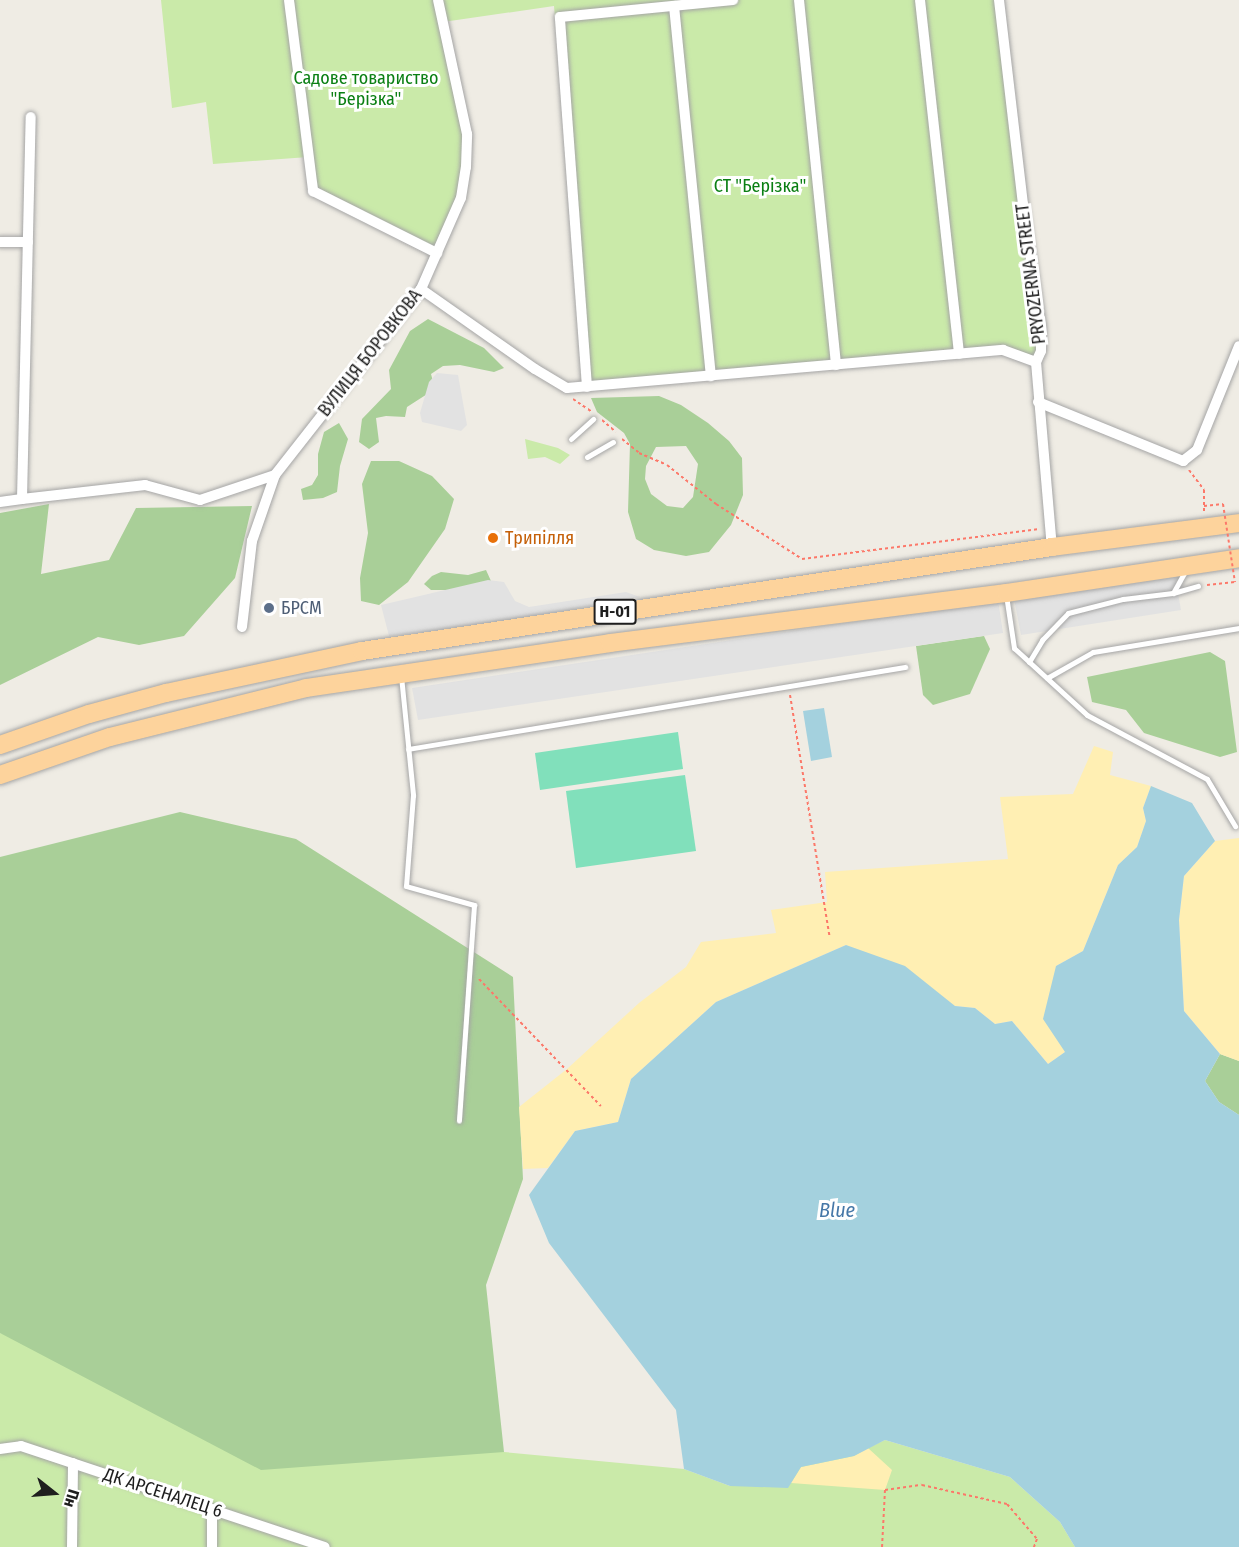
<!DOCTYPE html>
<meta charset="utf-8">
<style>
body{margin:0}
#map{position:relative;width:1239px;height:1547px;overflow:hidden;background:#efece4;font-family:"Fira Sans Condensed",sans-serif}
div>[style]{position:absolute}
.grass>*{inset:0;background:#caeaa9}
.forest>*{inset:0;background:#a9cf98}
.sand>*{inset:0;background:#ffefb3}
.pitch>*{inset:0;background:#81e0bb}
.parking>*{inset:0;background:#e2e2e2}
.water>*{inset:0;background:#a4d1de}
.path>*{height:2px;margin-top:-1px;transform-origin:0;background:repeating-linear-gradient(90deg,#fc7869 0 3px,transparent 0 6px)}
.roads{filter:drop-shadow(0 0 2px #a5a5a5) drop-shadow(0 0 2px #a5a5a5)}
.lane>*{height:5px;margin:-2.5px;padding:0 2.5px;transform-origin:2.5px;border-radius:2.5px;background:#fff}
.street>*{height:10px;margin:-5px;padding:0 5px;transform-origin:5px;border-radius:5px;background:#fff}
.primary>*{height:18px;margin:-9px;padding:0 9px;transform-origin:9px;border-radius:9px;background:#fdd39c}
.path-bridge>*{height:2px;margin-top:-1px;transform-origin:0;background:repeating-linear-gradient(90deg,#fc7869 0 3px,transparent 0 6px)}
.dots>*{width:16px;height:16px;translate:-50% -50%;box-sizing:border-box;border:3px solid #fff;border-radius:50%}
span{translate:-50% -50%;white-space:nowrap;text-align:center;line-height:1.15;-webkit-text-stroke:6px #fff;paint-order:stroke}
.shield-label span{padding:2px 4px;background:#fff;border:2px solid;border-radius:4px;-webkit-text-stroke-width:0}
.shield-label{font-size:16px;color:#1e1e1e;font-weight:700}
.park-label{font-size:18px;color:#0a7f13}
.street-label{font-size:18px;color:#1e1e1e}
.food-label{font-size:18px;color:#c56008}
.left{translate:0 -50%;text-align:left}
.service-label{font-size:18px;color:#4e5e75}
.water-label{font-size:20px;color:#4678a8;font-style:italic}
.north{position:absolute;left:24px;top:1463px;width:60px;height:60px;-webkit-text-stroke:4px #fff;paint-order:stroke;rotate:107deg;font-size:16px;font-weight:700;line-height:24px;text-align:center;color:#1e1e1e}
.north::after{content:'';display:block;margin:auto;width:21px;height:27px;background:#1e1e1e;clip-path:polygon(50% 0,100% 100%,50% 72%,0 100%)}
</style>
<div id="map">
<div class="grass">
<i style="clip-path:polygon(161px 0,999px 0,1041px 328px,1036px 362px,1003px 350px,587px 387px,554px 6px,443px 22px,467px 134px,466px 167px,437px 253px,313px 191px,308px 157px,213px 164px,206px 102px,172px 108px)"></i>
<i style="clip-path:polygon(525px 439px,558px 448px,570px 455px,560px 464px,545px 457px,528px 459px)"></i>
<i style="clip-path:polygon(0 1333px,504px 1452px,684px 1469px,730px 1486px,868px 1448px,885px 1440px,1010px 1477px,1060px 1522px,1075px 1547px,0 1547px)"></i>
</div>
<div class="forest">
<i style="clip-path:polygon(428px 319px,484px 348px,504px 368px,494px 372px,460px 365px,443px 366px,431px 374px,435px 389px,407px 407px,405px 417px,386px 416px,376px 418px,379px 442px,369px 449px,359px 442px,362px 419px,391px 389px,389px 370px,410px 331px)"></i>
<i style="clip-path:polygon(evenodd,659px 396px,681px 405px,708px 423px,729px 441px,742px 458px,743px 495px,731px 525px,709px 552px,686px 556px,654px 550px,636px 539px,628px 512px,630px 444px,624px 433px,597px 412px,591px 398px,659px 396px,686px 446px,698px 464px,693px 497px,683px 508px,667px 506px,651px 494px,645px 479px,646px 466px,656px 447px,686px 446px)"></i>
<i style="clip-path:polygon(339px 423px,348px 439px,340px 466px,337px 492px,323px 498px,303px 500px,301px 489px,312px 485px,318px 475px,318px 454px,324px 432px)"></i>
<i style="clip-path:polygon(371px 461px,399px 461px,432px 476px,454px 499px,445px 529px,408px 582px,379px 605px,361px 601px,360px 578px,368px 533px,362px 484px)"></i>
<i style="clip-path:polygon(49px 504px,41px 574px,109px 560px,136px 508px,252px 506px,235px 578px,184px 636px,139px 645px,98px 637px,0 685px,0 513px)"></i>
<i style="clip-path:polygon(486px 570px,491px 581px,456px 590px,431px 590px,424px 584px,432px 576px,441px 572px,468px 575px)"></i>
<i style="clip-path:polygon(984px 636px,990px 649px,970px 694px,933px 705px,923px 695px,916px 646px)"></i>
<i style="clip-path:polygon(1210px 652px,1225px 661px,1237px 752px,1220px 757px,1144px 733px,1126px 710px,1092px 702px,1087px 677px)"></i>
<i style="clip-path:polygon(180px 812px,296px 839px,513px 977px,523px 1179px,486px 1285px,504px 1452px,261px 1470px,0 1333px,0 857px)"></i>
<i style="clip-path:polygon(1220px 1054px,1239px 1061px,1239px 1115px,1219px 1102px,1205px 1081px)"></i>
</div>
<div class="sand">
<i style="clip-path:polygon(1094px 746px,1113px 752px,1110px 775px,1151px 786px,1143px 808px,1146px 821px,1137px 847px,1118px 865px,1083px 951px,1056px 966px,1065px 1052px,1048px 1064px,1012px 1021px,995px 1024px,975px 1008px,955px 1006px,846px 945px,716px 1002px,631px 1079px,618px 1122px,575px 1131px,548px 1168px,523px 1169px,519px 1107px,567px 1069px,639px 1003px,686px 967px,701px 942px,776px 933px,771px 910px,827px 902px,825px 872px,1008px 859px,1000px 797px,1073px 794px)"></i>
<i style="clip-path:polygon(1239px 838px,1239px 1061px,1220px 1054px,1184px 1011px,1179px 920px,1184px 876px,1215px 841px)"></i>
<i style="clip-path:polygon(868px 1448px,892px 1470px,885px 1490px,791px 1483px,801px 1467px,854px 1456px)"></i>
</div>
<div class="pitch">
<i style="clip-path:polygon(678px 732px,683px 769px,540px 790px,535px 753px)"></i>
<i style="clip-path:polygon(685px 775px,696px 851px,576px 868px,566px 791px)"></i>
</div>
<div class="parking">
<i style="clip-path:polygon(437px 373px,458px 375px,467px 425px,461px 431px,422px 422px,420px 413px,429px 382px)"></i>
<i style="clip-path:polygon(1175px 576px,1181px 610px,1021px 635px,1014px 599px)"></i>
<i style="clip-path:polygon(488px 580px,504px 582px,515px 601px,529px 607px,626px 592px,640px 597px,501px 622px,389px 636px,381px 605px)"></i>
<i style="clip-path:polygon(998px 600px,1003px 633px,418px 720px,412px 688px)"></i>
</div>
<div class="water">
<i style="clip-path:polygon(824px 708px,832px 757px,811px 761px,803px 711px)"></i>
<i style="clip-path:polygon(1151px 786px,1192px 803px,1215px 841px,1184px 876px,1179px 920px,1184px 1011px,1220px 1054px,1205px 1081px,1219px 1102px,1239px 1115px,1239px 1547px,1075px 1547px,1060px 1522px,1010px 1477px,885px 1440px,854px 1456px,801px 1467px,788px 1488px,730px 1486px,684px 1469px,676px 1410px,549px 1243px,529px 1195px,575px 1131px,618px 1122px,631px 1079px,716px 1002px,846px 945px,905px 966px,955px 1006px,975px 1008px,995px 1024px,1012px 1021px,1048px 1064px,1065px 1052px,1043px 1019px,1056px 966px,1083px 951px,1118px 865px,1137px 847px,1146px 821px,1143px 808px)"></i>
</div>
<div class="path">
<i style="left:573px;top:399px;width:22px;rotate:34deg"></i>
<i style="left:602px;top:420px;width:18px;rotate:41deg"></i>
<i style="left:622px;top:439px;width:22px;rotate:39deg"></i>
<i style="left:639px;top:453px;width:30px;rotate:23deg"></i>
<i style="left:667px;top:465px;width:63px;rotate:38.5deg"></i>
<i style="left:716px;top:504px;width:102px;rotate:32.6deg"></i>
<i style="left:802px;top:559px;width:239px;rotate:-7.2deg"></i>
<i style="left:1189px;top:470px;width:25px;rotate:53deg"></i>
<i style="left:1204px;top:490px;width:21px;rotate:90deg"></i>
<i style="left:1204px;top:506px;width:19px;rotate:-6deg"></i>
<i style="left:1207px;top:585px;width:28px;rotate:-6deg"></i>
<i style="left:790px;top:695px;width:246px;rotate:80.7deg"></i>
<i style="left:479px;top:979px;width:176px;rotate:46.2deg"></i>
<i style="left:882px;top:1547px;width:57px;rotate:-87deg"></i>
<i style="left:885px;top:1490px;width:37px;rotate:-8deg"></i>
<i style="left:922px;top:1485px;width:87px;rotate:12.6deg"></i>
<i style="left:1007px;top:1504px;width:46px;rotate:49.4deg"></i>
<i style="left:1037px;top:1539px;width:9px;rotate:111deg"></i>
</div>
<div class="roads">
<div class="lane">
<i style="left:571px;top:439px;width:30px;rotate:-42deg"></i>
<i style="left:587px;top:457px;width:30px;rotate:-30deg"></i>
<i style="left:1173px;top:593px;width:25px;rotate:-61deg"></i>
<i style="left:1006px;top:595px;width:54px;rotate:81.4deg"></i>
<i style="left:1014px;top:648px;width:99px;rotate:42.5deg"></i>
<i style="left:1087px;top:715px;width:136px;rotate:28.1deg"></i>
<i style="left:1207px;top:779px;width:55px;rotate:59.2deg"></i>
<i style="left:1029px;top:662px;width:26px;rotate:-59deg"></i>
<i style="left:1042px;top:640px;width:37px;rotate:-46deg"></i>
<i style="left:1068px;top:613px;width:57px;rotate:-14.3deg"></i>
<i style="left:1123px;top:599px;width:50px;rotate:-6.8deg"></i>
<i style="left:1173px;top:593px;width:26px;rotate:-16deg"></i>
<i style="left:401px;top:676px;width:120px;rotate:84.2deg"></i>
<i style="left:413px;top:795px;width:91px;rotate:94.4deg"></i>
<i style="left:406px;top:886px;width:71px;rotate:15.6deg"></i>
<i style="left:474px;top:905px;width:216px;rotate:94deg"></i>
<i style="left:1047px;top:678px;width:53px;rotate:-29.5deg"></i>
<i style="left:1093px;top:652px;width:148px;rotate:-9.3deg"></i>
<i style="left:408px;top:749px;width:504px;rotate:-9.37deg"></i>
</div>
<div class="street">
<i style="left:289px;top:0;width:193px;rotate:82.8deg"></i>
<i style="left:313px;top:191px;width:139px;rotate:26.6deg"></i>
<i style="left:799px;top:0;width:367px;rotate:84.2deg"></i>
<i style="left:920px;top:0;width:356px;rotate:83.7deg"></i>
<i style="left:999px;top:0;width:205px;rotate:83.3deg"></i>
<i style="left:1023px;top:204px;width:125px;rotate:81.7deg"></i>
<i style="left:1041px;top:328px;width:23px;rotate:90deg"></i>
<i style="left:1041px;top:351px;width:12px;rotate:114deg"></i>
<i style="left:1036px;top:362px;width:186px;rotate:85.1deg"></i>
<i style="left:674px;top:6px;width:372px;rotate:84.3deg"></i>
<i style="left:0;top:242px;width:28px"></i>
<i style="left:421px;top:289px;width:139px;rotate:35.1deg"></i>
<i style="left:535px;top:369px;width:37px;rotate:31deg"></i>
<i style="left:567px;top:388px;width:438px;rotate:-5deg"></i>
<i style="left:1003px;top:350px;width:35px;rotate:20deg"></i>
<i style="left:587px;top:387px;width:371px;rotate:-94.2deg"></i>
<i style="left:560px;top:17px;width:174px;rotate:-5.6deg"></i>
<i style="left:1038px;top:402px;width:157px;rotate:22.1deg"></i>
<i style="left:1183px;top:461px;width:18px;rotate:-38deg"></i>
<i style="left:1197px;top:450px;width:112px;rotate:-68deg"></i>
<i style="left:22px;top:499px;width:124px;rotate:-6.5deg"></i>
<i style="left:145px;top:485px;width:57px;rotate:15.3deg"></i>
<i style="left:200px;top:500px;width:79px;rotate:-18.4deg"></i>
<i style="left:0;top:502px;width:22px;rotate:-8deg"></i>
<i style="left:22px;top:499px;width:382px;rotate:-88.7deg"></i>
<i style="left:242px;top:627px;width:87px;rotate:-83.4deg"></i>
<i style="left:252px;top:541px;width:70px;rotate:-70.8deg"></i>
<i style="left:275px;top:475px;width:236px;rotate:-51.9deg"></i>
<i style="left:421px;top:289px;width:99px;rotate:-66.3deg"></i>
<i style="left:461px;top:198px;width:31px;rotate:-81deg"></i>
<i style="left:466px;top:167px;width:33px;rotate:-88deg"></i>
<i style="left:467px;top:134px;width:137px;rotate:-102.2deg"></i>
<i style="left:0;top:1449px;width:21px;rotate:-8deg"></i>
<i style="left:21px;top:1446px;width:320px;rotate:18.4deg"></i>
<i style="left:72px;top:1547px;width:84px;rotate:-89.3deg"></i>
<i style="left:212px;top:1547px;width:38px;rotate:-90deg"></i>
</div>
<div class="primary">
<i style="left:0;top:745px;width:94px;rotate:-19.2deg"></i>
<i style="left:89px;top:714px;width:80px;rotate:-15.3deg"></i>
<i style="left:166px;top:693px;width:200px;rotate:-12.1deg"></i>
<i style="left:362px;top:651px;width:698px;rotate:-8.57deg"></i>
<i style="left:1052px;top:547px;width:189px;rotate:-7.3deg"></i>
<i style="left:0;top:775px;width:116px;rotate:-19.1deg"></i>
<i style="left:110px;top:737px;width:202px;rotate:-14deg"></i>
<i style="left:306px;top:688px;width:307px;rotate:-8.4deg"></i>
<i style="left:610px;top:643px;width:399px;rotate:-7.2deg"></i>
<i style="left:1006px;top:593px;width:236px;rotate:-8.5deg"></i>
</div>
</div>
<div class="path-bridge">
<i style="left:1223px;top:504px;width:79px;rotate:81.3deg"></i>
</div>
<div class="dots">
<i style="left:493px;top:538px;background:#e8710a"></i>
<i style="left:269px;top:608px;background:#5c6f8a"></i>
</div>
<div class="shield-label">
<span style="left:615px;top:612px">Н-01</span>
</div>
<div class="park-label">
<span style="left:366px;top:89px">Садове товариство<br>"Берізка"</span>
<span style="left:760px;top:186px">СТ "Берізка"</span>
</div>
<div class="street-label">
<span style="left:1031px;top:274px;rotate:-97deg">PRYOZERNA STREET</span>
<span style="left:370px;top:353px;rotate:-52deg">ВУЛИЦЯ БОРОВКОВА</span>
<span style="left:163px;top:1493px;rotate:18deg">ДК АРСЕНАЛЕЦ 6</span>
</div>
<div class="food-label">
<span class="left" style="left:505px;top:538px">Трипілля</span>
</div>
<div class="service-label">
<span class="left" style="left:281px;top:608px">БРСМ</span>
</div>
<div class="water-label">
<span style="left:837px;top:1210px">Blue</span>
</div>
<div class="north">Пн</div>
</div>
